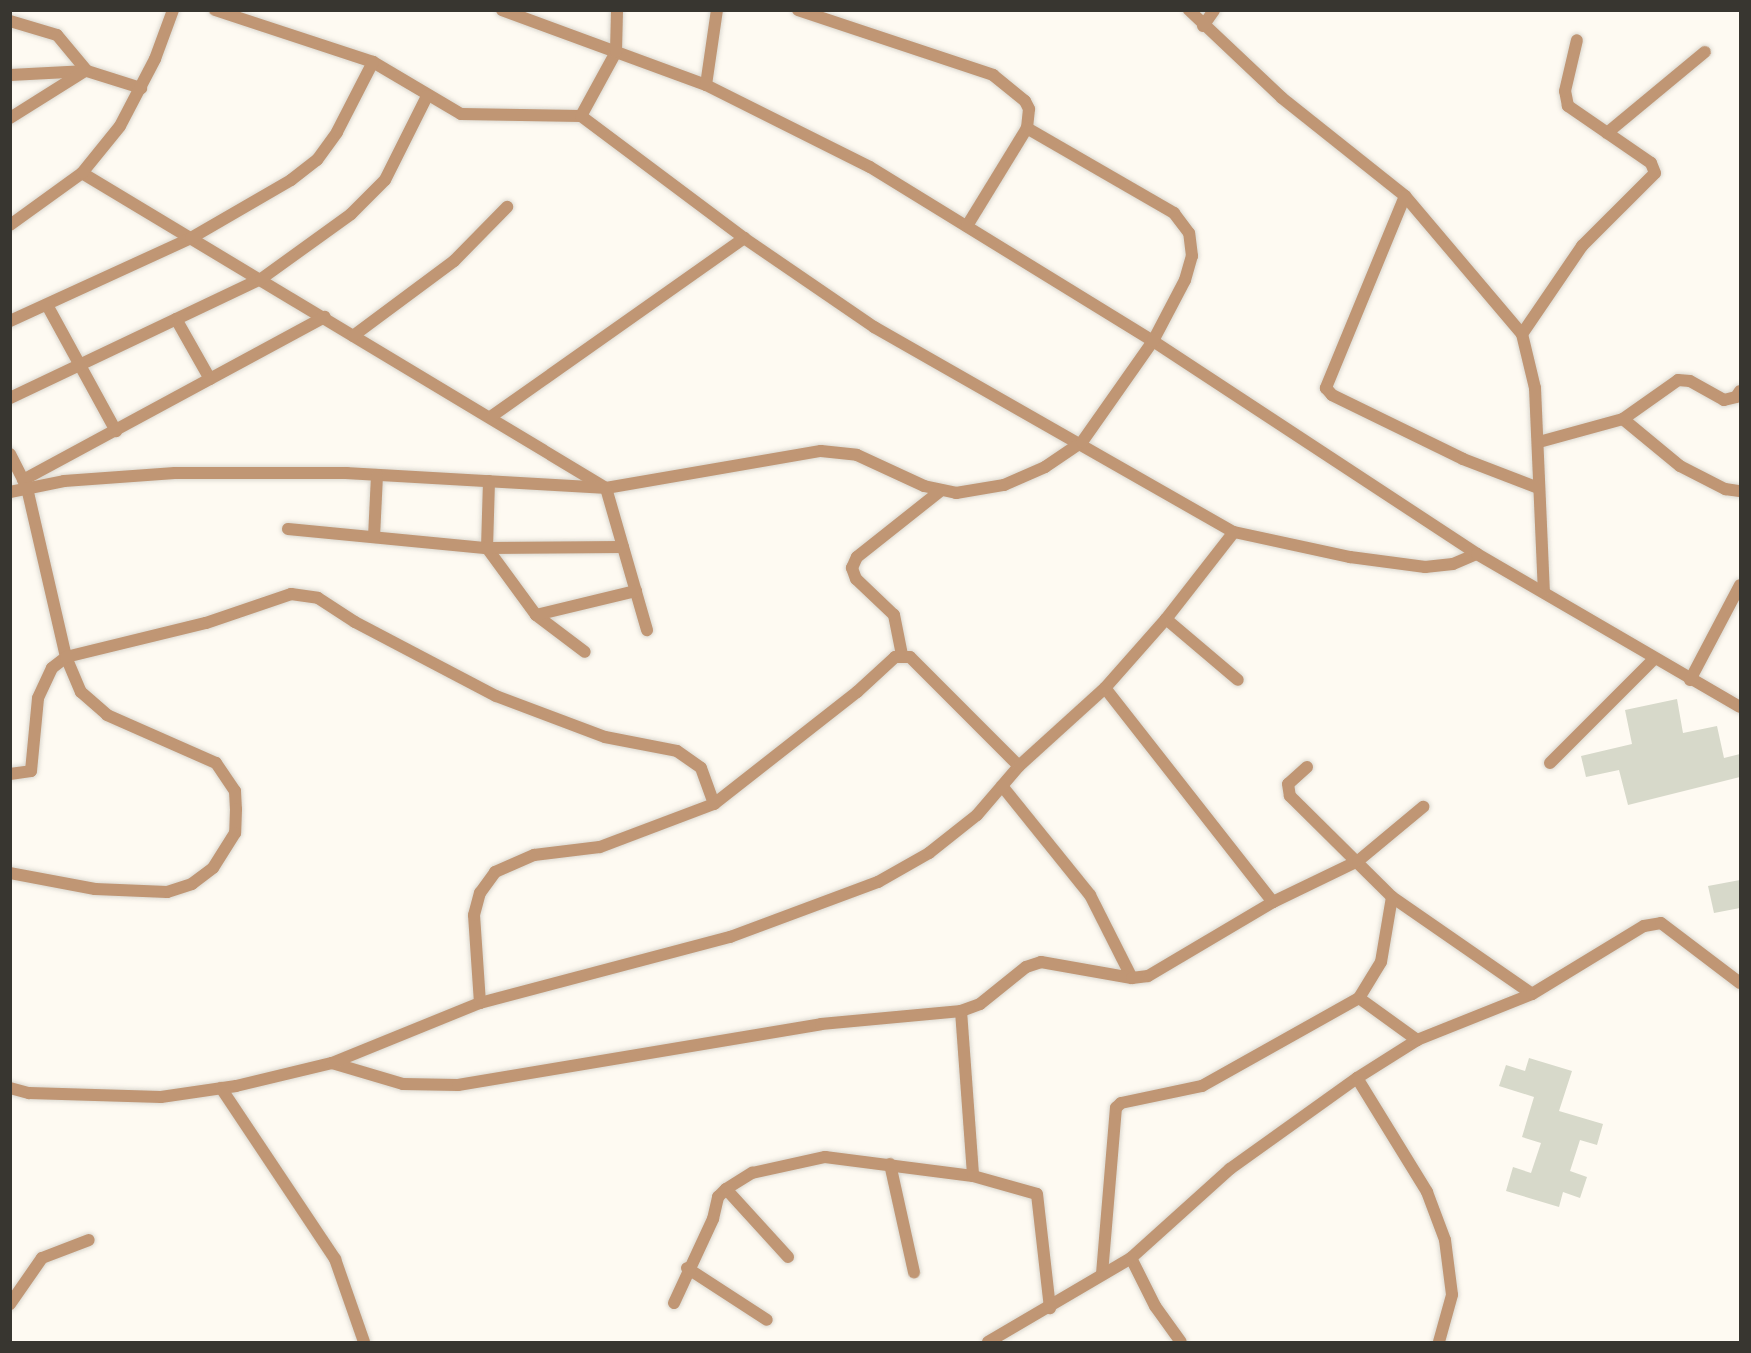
<!DOCTYPE html>
<style>
body{margin:0}
#map{position:relative;width:1751px;height:1353px;overflow:hidden;background:#fefaf2;font-family:"Alegreya Sans",sans-serif}
div>[style]{position:absolute}
.building>*{inset:0;background:#d7d9ca}
.roads{filter:drop-shadow(0 0 2px #dad7cf) drop-shadow(0 0 2px #dad7cf)}
.minor>*{height:12px;margin:-6px;padding:0 6px;transform-origin:6px;border-radius:6px;background:#c09674}
span{translate:-50% -50%;white-space:nowrap;text-align:center;line-height:1.15;-webkit-text-stroke:4.5px #fff;paint-order:stroke}
.frame{position:absolute;inset:0;border:12px solid #383630;pointer-events:none}
</style>
<div id="map">
<div class="building">
<i style="clip-path:polygon(1677px 699px,1683px 733px,1717px 726px,1724px 758px,1740px 754px,1740px 777px,1628px 805px,1619px 770px,1586px 777px,1581px 756px,1632px 744px,1625px 710px)"></i>
<i style="clip-path:polygon(1740px 880px,1740px 908px,1714px 913px,1708px 886px)"></i>
<i style="clip-path:polygon(1529px 1058px,1572px 1071px,1559px 1111px,1603px 1124px,1597px 1145px,1580px 1140px,1570px 1171px,1587px 1177px,1580px 1198px,1563px 1192px,1559px 1207px,1506px 1191px,1513px 1167px,1531px 1173px,1541px 1143px,1522px 1137px,1534px 1097px,1499px 1086px,1506px 1065px,1525px 1071px)"></i>
</div>
<div class="roads">
<div class="minor">
<i style="left:215px;top:10px;width:166px;rotate:18.2deg"></i>
<i style="left:373px;top:62px;width:102px;rotate:30.6deg"></i>
<i style="left:461px;top:114px;width:120px;rotate:1deg"></i>
<i style="left:581px;top:116px;width:204px;rotate:36.8deg"></i>
<i style="left:744px;top:238px;width:158px;rotate:34.4deg"></i>
<i style="left:874px;top:327px;width:414px;rotate:29.7deg"></i>
<i style="left:1234px;top:532px;width:119px;rotate:12.2deg"></i>
<i style="left:1350px;top:557px;width:76px;rotate:7.6deg"></i>
<i style="left:1425px;top:567px;width:28px;rotate:-6deg"></i>
<i style="left:1453px;top:564px;width:26px;rotate:-23deg"></i>
<i style="left:502px;top:10px;width:217px;rotate:20.2deg"></i>
<i style="left:706px;top:85px;width:183px;rotate:26.6deg"></i>
<i style="left:870px;top:167px;width:332px;rotate:31.6deg"></i>
<i style="left:1153px;top:341px;width:388px;rotate:33.3deg"></i>
<i style="left:1477px;top:554px;width:304px;rotate:30.2deg"></i>
<i style="left:798px;top:10px;width:206px;rotate:18.4deg"></i>
<i style="left:993px;top:75px;width:41px;rotate:39.1deg"></i>
<i style="left:1025px;top:101px;width:9px;rotate:63deg"></i>
<i style="left:1029px;top:109px;width:19px;rotate:96deg"></i>
<i style="left:1027px;top:128px;width:115px;rotate:121.5deg"></i>
<i style="left:1189px;top:10px;width:128px;rotate:43.4deg"></i>
<i style="left:1282px;top:98px;width:157px;rotate:38.5deg"></i>
<i style="left:1405px;top:196px;width:181px;rotate:49.7deg"></i>
<i style="left:1522px;top:334px;width:56px;rotate:76.5deg"></i>
<i style="left:1535px;top:388px;width:203px;rotate:87.5deg"></i>
<i style="left:10px;top:21px;width:49px;rotate:16.6deg"></i>
<i style="left:57px;top:35px;width:47px;rotate:50.2deg"></i>
<i style="left:1203px;top:26px;width:19px;rotate:-55deg"></i>
<i style="left:10px;top:75px;width:77px;rotate:-3deg"></i>
<i style="left:87px;top:71px;width:57px;rotate:17.5deg"></i>
<i style="left:706px;top:85px;width:76px;rotate:-81.7deg"></i>
<i style="left:581px;top:116px;width:73px;rotate:-61.3deg"></i>
<i style="left:616px;top:52px;width:42px;rotate:-88.6deg"></i>
<i style="left:10px;top:118px;width:89px;rotate:-32.1deg"></i>
<i style="left:1607px;top:133px;width:127px;rotate:-39.6deg"></i>
<i style="left:82px;top:173px;width:611px;rotate:31.01deg"></i>
<i style="left:606px;top:488px;width:218px;rotate:-9.8deg"></i>
<i style="left:821px;top:451px;width:36px;rotate:6deg"></i>
<i style="left:857px;top:455px;width:74px;rotate:24.8deg"></i>
<i style="left:924px;top:486px;width:33px;rotate:12deg"></i>
<i style="left:956px;top:493px;width:49px;rotate:-9.5deg"></i>
<i style="left:1004px;top:485px;width:45px;rotate:-23.7deg"></i>
<i style="left:1045px;top:467px;width:45px;rotate:-34deg"></i>
<i style="left:1082px;top:442px;width:123px;rotate:-54.9deg"></i>
<i style="left:1153px;top:341px;width:69px;rotate:-62.3deg"></i>
<i style="left:1185px;top:280px;width:25px;rotate:-74deg"></i>
<i style="left:1192px;top:256px;width:23px;rotate:-97deg"></i>
<i style="left:1189px;top:233px;width:25px;rotate:-127deg"></i>
<i style="left:1174px;top:213px;width:170px;rotate:-150deg"></i>
<i style="left:1405px;top:196px;width:208px;rotate:112.4deg"></i>
<i style="left:1326px;top:388px;width:9px;rotate:49deg"></i>
<i style="left:1332px;top:395px;width:146px;rotate:26deg"></i>
<i style="left:1463px;top:459px;width:80px;rotate:21.1deg"></i>
<i style="left:10px;top:225px;width:89px;rotate:-35.8deg"></i>
<i style="left:82px;top:173px;width:60px;rotate:-51deg"></i>
<i style="left:120px;top:126px;width:76px;rotate:-62.4deg"></i>
<i style="left:155px;top:59px;width:52px;rotate:-69.8deg"></i>
<i style="left:47px;top:305px;width:144px;rotate:61.3deg"></i>
<i style="left:176px;top:319px;width:69px;rotate:60.5deg"></i>
<i style="left:10px;top:321px;width:199px;rotate:-24.6deg"></i>
<i style="left:191px;top:238px;width:116px;rotate:-30.1deg"></i>
<i style="left:291px;top:180px;width:33px;rotate:-38deg"></i>
<i style="left:317px;top:160px;width:34px;rotate:-54deg"></i>
<i style="left:337px;top:132px;width:79px;rotate:-62.8deg"></i>
<i style="left:1522px;top:334px;width:107px;rotate:-55.7deg"></i>
<i style="left:1582px;top:246px;width:103px;rotate:-45deg"></i>
<i style="left:1655px;top:173px;width:11px;rotate:-112deg"></i>
<i style="left:1651px;top:163px;width:101px;rotate:-145.5deg"></i>
<i style="left:1568px;top:106px;width:15px;rotate:-101deg"></i>
<i style="left:1565px;top:91px;width:52px;rotate:-76.8deg"></i>
<i style="left:353px;top:336px;width:126px;rotate:-36.6deg"></i>
<i style="left:454px;top:261px;width:76px;rotate:-45.5deg"></i>
<i style="left:10px;top:398px;width:278px;rotate:-25.4deg"></i>
<i style="left:261px;top:279px;width:111px;rotate:-35.8deg"></i>
<i style="left:351px;top:214px;width:48px;rotate:-45deg"></i>
<i style="left:385px;top:180px;width:94px;rotate:-63.4deg"></i>
<i style="left:492px;top:416px;width:309px;rotate:-35.2deg"></i>
<i style="left:1623px;top:419px;width:74px;rotate:39.5deg"></i>
<i style="left:1680px;top:466px;width:51px;rotate:27.1deg"></i>
<i style="left:1725px;top:489px;width:15px;rotate:8deg"></i>
<i style="left:1539px;top:442px;width:87px;rotate:-15.3deg"></i>
<i style="left:1623px;top:419px;width:67px;rotate:-35.3deg"></i>
<i style="left:1678px;top:380px;width:12px;rotate:5deg"></i>
<i style="left:1690px;top:381px;width:39px;rotate:29deg"></i>
<i style="left:1724px;top:400px;width:12px;rotate:-14deg"></i>
<i style="left:1736px;top:397px;width:7px;rotate:-56deg"></i>
<i style="left:10px;top:454px;width:38px;rotate:63deg"></i>
<i style="left:27px;top:488px;width:173px;rotate:77deg"></i>
<i style="left:66px;top:657px;width:38px;rotate:67deg"></i>
<i style="left:81px;top:692px;width:35px;rotate:41deg"></i>
<i style="left:107px;top:715px;width:119px;rotate:23.8deg"></i>
<i style="left:216px;top:763px;width:34px;rotate:56deg"></i>
<i style="left:235px;top:791px;width:18px;rotate:87deg"></i>
<i style="left:236px;top:809px;width:24px;rotate:92deg"></i>
<i style="left:235px;top:833px;width:41px;rotate:122.2deg"></i>
<i style="left:213px;top:868px;width:26px;rotate:143deg"></i>
<i style="left:192px;top:884px;width:26px;rotate:162deg"></i>
<i style="left:167px;top:892px;width:72px;rotate:-177.6deg"></i>
<i style="left:95px;top:889px;width:86px;rotate:-169.3deg"></i>
<i style="left:23px;top:480px;width:343px;rotate:-28.4deg"></i>
<i style="left:489px;top:481px;width:67px;rotate:91.7deg"></i>
<i style="left:487px;top:548px;width:83px;rotate:53.8deg"></i>
<i style="left:536px;top:615px;width:61px;rotate:37.1deg"></i>
<i style="left:10px;top:492px;width:55px;rotate:-11.5deg"></i>
<i style="left:64px;top:481px;width:111px;rotate:-4.1deg"></i>
<i style="left:175px;top:473px;width:172px"></i>
<i style="left:347px;top:473px;width:259px;rotate:3.3deg"></i>
<i style="left:606px;top:488px;width:148px;rotate:73.9deg"></i>
<i style="left:288px;top:529px;width:200px;rotate:5.5deg"></i>
<i style="left:487px;top:548px;width:136px;rotate:-0.4deg"></i>
<i style="left:374px;top:537px;width:62px;rotate:-87.2deg"></i>
<i style="left:536px;top:615px;width:103px;rotate:-13.5deg"></i>
<i style="left:1166px;top:619px;width:94px;rotate:40.3deg"></i>
<i style="left:902px;top:655px;width:41px;rotate:-101.3deg"></i>
<i style="left:894px;top:615px;width:52px;rotate:-136.5deg"></i>
<i style="left:856px;top:579px;width:12px;rotate:-110deg"></i>
<i style="left:852px;top:568px;width:12px;rotate:-66deg"></i>
<i style="left:857px;top:557px;width:105px;rotate:-38.4deg"></i>
<i style="left:1690px;top:680px;width:107px;rotate:-62.2deg"></i>
<i style="left:1105px;top:688px;width:272px;rotate:51.9deg"></i>
<i style="left:1550px;top:763px;width:147px;rotate:-45deg"></i>
<i style="left:1307px;top:767px;width:25px;rotate:138deg"></i>
<i style="left:1288px;top:784px;width:12px;rotate:81deg"></i>
<i style="left:1290px;top:796px;width:144px;rotate:44.7deg"></i>
<i style="left:1392px;top:897px;width:170px;rotate:34.7deg"></i>
<i style="left:10px;top:774px;width:21px;rotate:-8deg"></i>
<i style="left:31px;top:771px;width:73px;rotate:-84.5deg"></i>
<i style="left:38px;top:698px;width:33px;rotate:-65deg"></i>
<i style="left:52px;top:668px;width:18px;rotate:-38deg"></i>
<i style="left:66px;top:657px;width:144px;rotate:-13.7deg"></i>
<i style="left:206px;top:623px;width:90px;rotate:-18.8deg"></i>
<i style="left:291px;top:594px;width:27px;rotate:8deg"></i>
<i style="left:318px;top:598px;width:44px;rotate:33deg"></i>
<i style="left:355px;top:622px;width:159px;rotate:27.7deg"></i>
<i style="left:496px;top:696px;width:116px;rotate:20.6deg"></i>
<i style="left:605px;top:737px;width:73px;rotate:11deg"></i>
<i style="left:677px;top:751px;width:29px;rotate:35deg"></i>
<i style="left:701px;top:768px;width:38px;rotate:70deg"></i>
<i style="left:1002px;top:786px;width:140px;rotate:51.1deg"></i>
<i style="left:1090px;top:895px;width:93px;rotate:63.2deg"></i>
<i style="left:1359px;top:998px;width:72px;rotate:35.9deg"></i>
<i style="left:480px;top:1003px;width:88px;rotate:-93.9deg"></i>
<i style="left:474px;top:915px;width:23px;rotate:-75deg"></i>
<i style="left:480px;top:893px;width:26px;rotate:-54deg"></i>
<i style="left:495px;top:872px;width:43px;rotate:-23.6deg"></i>
<i style="left:534px;top:855px;width:66px;rotate:-6.9deg"></i>
<i style="left:600px;top:847px;width:122px;rotate:-20.7deg"></i>
<i style="left:714px;top:804px;width:182px;rotate:-38.1deg"></i>
<i style="left:857px;top:692px;width:52px;rotate:-42.6deg"></i>
<i style="left:895px;top:657px;width:15px"></i>
<i style="left:910px;top:657px;width:154px;rotate:45deg"></i>
<i style="left:961px;top:1011px;width:165px;rotate:85.8deg"></i>
<i style="left:332px;top:1063px;width:74px;rotate:16.5deg"></i>
<i style="left:403px;top:1084px;width:55px;rotate:1deg"></i>
<i style="left:458px;top:1085px;width:368px;rotate:-9.5deg"></i>
<i style="left:821px;top:1024px;width:141px;rotate:-5.3deg"></i>
<i style="left:961px;top:1011px;width:20px;rotate:-20deg"></i>
<i style="left:980px;top:1004px;width:59px;rotate:-38.8deg"></i>
<i style="left:1026px;top:967px;width:16px;rotate:-18deg"></i>
<i style="left:1041px;top:962px;width:92px;rotate:10deg"></i>
<i style="left:1132px;top:978px;width:16px;rotate:-7deg"></i>
<i style="left:1148px;top:976px;width:145px;rotate:-30.6deg"></i>
<i style="left:1273px;top:902px;width:94px;rotate:-25.8deg"></i>
<i style="left:1358px;top:861px;width:85px;rotate:-39.7deg"></i>
<i style="left:1357px;top:1078px;width:134px;rotate:58.4deg"></i>
<i style="left:1427px;top:1192px;width:51px;rotate:69.4deg"></i>
<i style="left:1445px;top:1240px;width:55px;rotate:82.7deg"></i>
<i style="left:1452px;top:1295px;width:49px;rotate:105.5deg"></i>
<i style="left:10px;top:1088px;width:20px;rotate:15deg"></i>
<i style="left:29px;top:1093px;width:132px;rotate:1.7deg"></i>
<i style="left:161px;top:1097px;width:76px;rotate:-8.3deg"></i>
<i style="left:236px;top:1086px;width:99px;rotate:-13.5deg"></i>
<i style="left:332px;top:1063px;width:160px;rotate:-22.1deg"></i>
<i style="left:480px;top:1003px;width:259px;rotate:-14.8deg"></i>
<i style="left:730px;top:937px;width:158px;rotate:-20.4deg"></i>
<i style="left:878px;top:882px;width:59px;rotate:-29.6deg"></i>
<i style="left:929px;top:853px;width:61px;rotate:-38.4deg"></i>
<i style="left:977px;top:815px;width:65px;rotate:-49.4deg"></i>
<i style="left:1019px;top:766px;width:116px;rotate:-42.2deg"></i>
<i style="left:1105px;top:688px;width:92px;rotate:-48.5deg"></i>
<i style="left:1166px;top:619px;width:110px;rotate:-52deg"></i>
<i style="left:221px;top:1088px;width:206px;rotate:56.3deg"></i>
<i style="left:335px;top:1259px;width:88px;rotate:70.7deg"></i>
<i style="left:890px;top:1164px;width:111px;rotate:77.5deg"></i>
<i style="left:726px;top:1189px;width:92px;rotate:47.6deg"></i>
<i style="left:1131px;top:1258px;width:54px;rotate:63.4deg"></i>
<i style="left:1155px;top:1306px;width:44px;rotate:54.2deg"></i>
<i style="left:687px;top:1268px;width:95px;rotate:33deg"></i>
<i style="left:1102px;top:1274px;width:167px;rotate:-85.2deg"></i>
<i style="left:1116px;top:1108px;width:7px;rotate:-45deg"></i>
<i style="left:1121px;top:1103px;width:83px;rotate:-11.9deg"></i>
<i style="left:1202px;top:1086px;width:180px;rotate:-29.3deg"></i>
<i style="left:1359px;top:998px;width:42px;rotate:-58.6deg"></i>
<i style="left:1381px;top:962px;width:66px;rotate:-80.4deg"></i>
<i style="left:674px;top:1303px;width:93px;rotate:-65.1deg"></i>
<i style="left:713px;top:1219px;width:23px;rotate:-77deg"></i>
<i style="left:718px;top:1197px;width:11px;rotate:-45deg"></i>
<i style="left:726px;top:1189px;width:31px;rotate:-32deg"></i>
<i style="left:752px;top:1173px;width:75px;rotate:-12.4deg"></i>
<i style="left:825px;top:1157px;width:149px;rotate:7.3deg"></i>
<i style="left:973px;top:1176px;width:66px;rotate:15.7deg"></i>
<i style="left:1037px;top:1194px;width:115px;rotate:83.5deg"></i>
<i style="left:10px;top:1304px;width:56px;rotate:-55.2deg"></i>
<i style="left:42px;top:1258px;width:50px;rotate:-21deg"></i>
<i style="left:988px;top:1342px;width:166px;rotate:-30.4deg"></i>
<i style="left:1131px;top:1258px;width:133px;rotate:-42deg"></i>
<i style="left:1230px;top:1169px;width:156px;rotate:-35.6deg"></i>
<i style="left:1357px;top:1078px;width:71px;rotate:-32.3deg"></i>
<i style="left:1417px;top:1040px;width:124px;rotate:-21.8deg"></i>
<i style="left:1532px;top:994px;width:131px;rotate:-31.3deg"></i>
<i style="left:1644px;top:926px;width:17px;rotate:-10deg"></i>
<i style="left:1661px;top:923px;width:99px;rotate:37.2deg"></i>
</div>
</div>
<div class="frame"></div>
</div>
